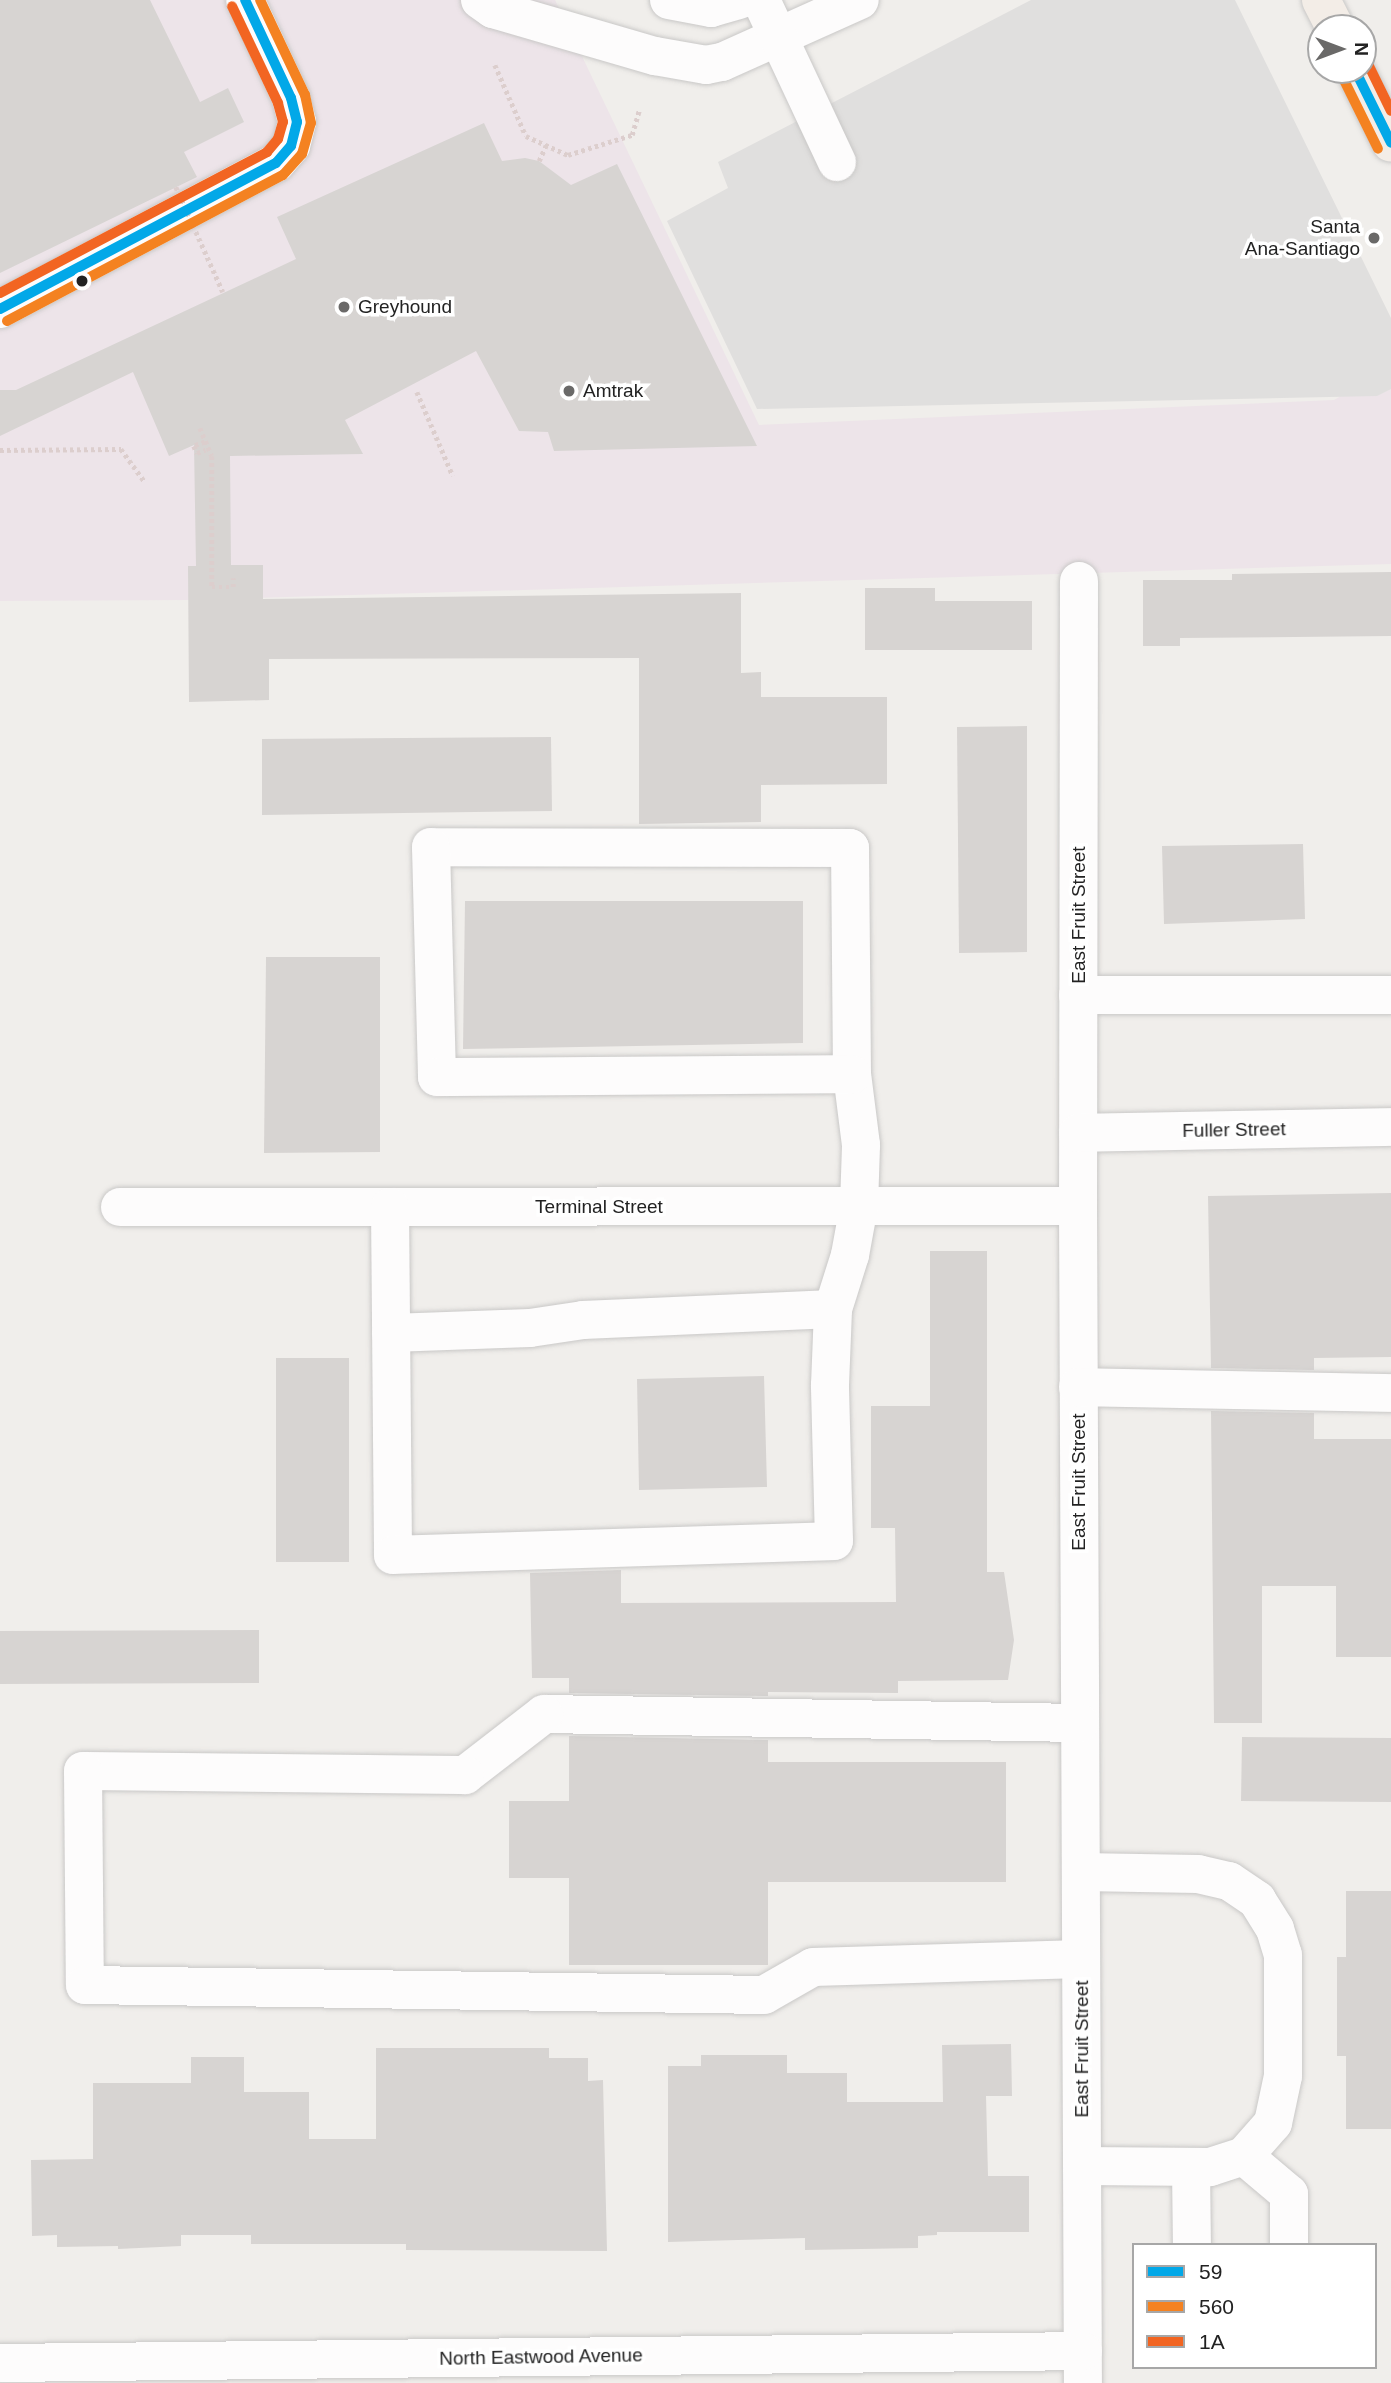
<!DOCTYPE html>
<style>
body{margin:0}
#map{position:relative;width:1391px;height:2383px;overflow:hidden;background:#f0eeeb;font-family:Helvetica,sans-serif}
div>[style]{position:absolute}
.industrial>*{inset:0;background:#ede4e9}
.parking>*{inset:0;background:#e0dfde}
.building>*{inset:0;background:#d7d4d2}
.path>*{height:4.5px;margin-top:-2.25px;transform-origin:0;background:repeating-linear-gradient(90deg,#dccecd 0 3.5px,transparent 0 7px)}
.roads{filter:drop-shadow(0 0 2px #c9c8c7) drop-shadow(0 0 2px #c9c8c7)}
.minor>*{height:38px;margin:-19px;padding:0 19px;transform-origin:19px;border-radius:19px;background:#fdfcfc}
.major>*{height:38px;margin:-19px;padding:0 19px;transform-origin:19px;border-radius:19px;background:#f3ede7}
.path-bridge>*{height:4.5px;margin-top:-2.25px;transform-origin:0;background:repeating-linear-gradient(90deg,#dccecd 0 3.5px,transparent 0 7px)}
.bus-1>*{height:10px;margin:-5px;padding:0 5px;transform-origin:5px;border-radius:5px;background:#02a8e8}
.bus-2>*{height:10px;margin:-5px;padding:0 5px;transform-origin:5px;border-radius:5px;background:#f48221}
.bus-3>*{height:10px;margin:-5px;padding:0 5px;transform-origin:5px;border-radius:5px;background:#f26522}
.dots>*{width:19px;height:19px;translate:-50% -50%;box-sizing:border-box;border:4px solid #fff;border-radius:50%}
span{translate:-50% -50%;white-space:nowrap;text-align:center;line-height:1.15;-webkit-text-stroke:7px #fff;paint-order:stroke}
.poi-label{font-size:19px;color:#222}
.right{translate:-100% -50%;text-align:right}
.left{translate:0 -50%;text-align:left}
.street-label{font-size:19px;color:#222}
.legend{position:absolute;left:1132px;top:2243px;width:245px;height:126px;box-sizing:border-box;background:#fff;border:2px solid #a7a7a7;margin:0;padding:9px 12px;list-style:none;font-size:21px;color:#222}
.legend li{display:flex;align-items:center;gap:14px;height:35px}
.legend b{width:35px;border:2px solid #a7a7a7}
.north{position:absolute;left:1307px;top:14px;width:70px;height:70px;box-sizing:border-box;background:#fff;border:2px solid #a7a7a7;border-radius:50%;rotate:90deg;font-size:19px;font-weight:700;line-height:28px;text-align:center;color:#222}
.north::after{content:'';display:block;margin:auto;width:24px;height:32px;background:#6a6968;clip-path:polygon(50% 0,100% 100%,50% 72%,0 100%)}
</style>
<div id="map">
<div class="industrial">
<i style="clip-path:polygon(0 0,555px 0,759px 425px,1334px 400px,1391px 367px,1391px 564px,188px 600px,0 601px)"></i>
</div>
<div class="parking">
<i style="clip-path:polygon(1031px 0,1235px 0,1391px 318px,1391px 389px,1377px 396px,757px 409px,667px 221px,728px 188px,718px 162px)"></i>
</div>
<div class="building">
<i style="clip-path:polygon(0 0,150px 0,200px 102px,228px 88px,244px 122px,184px 152px,197px 177px,0 273px)"></i>
<i style="clip-path:polygon(484px 123px,502px 161px,525px 158px,539px 161px,571px 185px,617px 164px,757px 446px,554px 451px,548px 432px,519px 431px,476px 351px,345px 420px,363px 454px,230px 456px,231px 565px,263px 565px,263px 599px,741px 593px,741px 673px,761px 672px,761px 697px,887px 697px,887px 784px,761px 785px,761px 822px,639px 824px,639px 658px,269px 659px,269px 700px,189px 702px,188px 566px,196px 566px,194px 445px,169px 456px,133px 372px,0 436px,0 390px,16px 390px,296px 259px,277px 217px)"></i>
<i style="clip-path:polygon(1391px 572px,1391px 636px,1180px 638px,1180px 646px,1143px 646px,1143px 580px,1232px 580px,1232px 574px)"></i>
<i style="clip-path:polygon(865px 588px,935px 588px,935px 601px,1032px 601px,1032px 650px,865px 650px)"></i>
<i style="clip-path:polygon(1027px 726px,1027px 952px,959px 953px,957px 727px)"></i>
<i style="clip-path:polygon(551px 737px,552px 811px,262px 815px,262px 739px)"></i>
<i style="clip-path:polygon(1303px 844px,1305px 919px,1164px 924px,1162px 846px)"></i>
<i style="clip-path:polygon(465px 901px,803px 901px,803px 1043px,463px 1049px)"></i>
<i style="clip-path:polygon(266px 957px,380px 957px,380px 1152px,264px 1153px)"></i>
<i style="clip-path:polygon(1391px 1193px,1391px 1357px,1314px 1358px,1314px 1370px,1211px 1368px,1208px 1196px)"></i>
<i style="clip-path:polygon(930px 1251px,987px 1251px,987px 1572px,1004px 1572px,1014px 1640px,1008px 1680px,898px 1681px,898px 1693px,768px 1692px,768px 1696px,569px 1693px,569px 1678px,532px 1678px,530px 1573px,621px 1570px,621px 1603px,896px 1602px,895px 1528px,871px 1528px,871px 1406px,930px 1406px)"></i>
<i style="clip-path:polygon(276px 1358px,349px 1358px,349px 1562px,276px 1562px)"></i>
<i style="clip-path:polygon(764px 1376px,767px 1487px,639px 1490px,637px 1379px)"></i>
<i style="clip-path:polygon(1211px 1411px,1314px 1413px,1314px 1439px,1391px 1439px,1391px 1657px,1336px 1657px,1336px 1586px,1262px 1586px,1262px 1723px,1214px 1723px)"></i>
<i style="clip-path:polygon(259px 1630px,259px 1683px,0 1684px,0 1631px)"></i>
<i style="clip-path:polygon(569px 1736px,768px 1740px,768px 1762px,1006px 1762px,1006px 1882px,768px 1882px,768px 1965px,569px 1965px,569px 1878px,509px 1878px,509px 1801px,569px 1801px)"></i>
<i style="clip-path:polygon(1242px 1737px,1391px 1738px,1391px 1802px,1241px 1801px)"></i>
<i style="clip-path:polygon(1346px 1891px,1391px 1891px,1391px 2129px,1346px 2129px,1346px 2056px,1337px 2056px,1337px 1957px,1346px 1957px)"></i>
<i style="clip-path:polygon(1011px 2044px,1012px 2096px,986px 2096px,988px 2176px,1029px 2176px,1029px 2232px,937px 2232px,937px 2235px,918px 2236px,918px 2248px,805px 2250px,805px 2238px,668px 2242px,668px 2066px,701px 2066px,701px 2055px,787px 2055px,787px 2073px,847px 2073px,847px 2102px,943px 2102px,942px 2045px)"></i>
<i style="clip-path:polygon(376px 2048px,549px 2048px,549px 2058px,588px 2058px,588px 2081px,603px 2080px,607px 2251px,406px 2250px,406px 2244px,251px 2244px,251px 2235px,181px 2235px,181px 2246px,118px 2249px,118px 2246px,57px 2247px,57px 2235px,32px 2236px,31px 2160px,93px 2159px,93px 2083px,191px 2083px,191px 2057px,244px 2057px,244px 2092px,309px 2092px,309px 2139px,376px 2139px)"></i>
</div>
<div class="path">
<i style="left:495px;top:65px;width:77px;rotate:66.4deg"></i>
<i style="left:526px;top:136px;width:46px;rotate:24.3deg"></i>
<i style="left:568px;top:155px;width:67px;rotate:-17.4deg"></i>
<i style="left:632px;top:135px;width:25px;rotate:-74deg"></i>
<i style="left:539px;top:161px;width:17px;rotate:-66deg"></i>
<i style="left:417px;top:392px;width:91px;rotate:66.8deg"></i>
<i style="left:200px;top:428px;width:30px;rotate:67deg"></i>
<i style="left:212px;top:456px;width:131px;rotate:90deg"></i>
<i style="left:212px;top:587px;width:21px"></i>
<i style="left:233px;top:587px;width:9px;rotate:-90deg"></i>
<i style="left:205px;top:442px;width:12px;rotate:160deg"></i>
<i style="left:194px;top:446px;width:8px;rotate:67deg"></i>
<i style="left:197px;top:453px;width:9px;rotate:-21deg"></i>
<i style="left:0;top:450px;width:121px;rotate:-0.5deg"></i>
<i style="left:121px;top:449px;width:39px;rotate:54deg"></i>
</div>
<div class="roads">
<div class="minor">
<i style="left:480px;top:0;width:16px;rotate:35deg"></i>
<i style="left:493px;top:9px;width:169px;rotate:16.2deg"></i>
<i style="left:655px;top:56px;width:52px;rotate:10deg"></i>
<i style="left:706px;top:65px;width:16px;rotate:-11deg"></i>
<i style="left:722px;top:62px;width:151px;rotate:-24.2deg"></i>
<i style="left:669px;top:0;width:43px;rotate:10.8deg"></i>
<i style="left:711px;top:8px;width:29px;rotate:-16deg"></i>
<i style="left:761px;top:0;width:179px;rotate:64.9deg"></i>
<i style="left:0;top:309px;width:312px;rotate:-27.9deg"></i>
<i style="left:276px;top:163px;width:23px;rotate:-49deg"></i>
<i style="left:291px;top:146px;width:25px;rotate:-76deg"></i>
<i style="left:297px;top:122px;width:25px;rotate:-104deg"></i>
<i style="left:291px;top:98px;width:108px;rotate:-115.1deg"></i>
<i style="left:1079px;top:581px;width:625px;rotate:90.09deg"></i>
<i style="left:1078px;top:1206px;width:1177px;rotate:89.76deg"></i>
<i style="left:1078px;top:995px;width:313px"></i>
<i style="left:1078px;top:1133px;width:313px;rotate:-1.1deg"></i>
<i style="left:120px;top:1207px;width:958px;rotate:-0.06deg"></i>
<i style="left:390px;top:1207px;width:348px;rotate:89.5deg"></i>
<i style="left:393px;top:1555px;width:441px;rotate:-1.8deg"></i>
<i style="left:834px;top:1541px;width:156px;rotate:-91.5deg"></i>
<i style="left:830px;top:1385px;width:76px;rotate:-87.7deg"></i>
<i style="left:833px;top:1309px;width:57px;rotate:-72.5deg"></i>
<i style="left:850px;top:1255px;width:50px;rotate:-79.6deg"></i>
<i style="left:859px;top:1206px;width:61px;rotate:-88.1deg"></i>
<i style="left:861px;top:1145px;width:72px;rotate:-97.2deg"></i>
<i style="left:852px;top:1074px;width:226px;rotate:-90.5deg"></i>
<i style="left:850px;top:848px;width:419px;rotate:-179.9deg"></i>
<i style="left:431px;top:847px;width:230px;rotate:88.5deg"></i>
<i style="left:437px;top:1077px;width:415px;rotate:-0.4deg"></i>
<i style="left:391px;top:1333px;width:139px;rotate:-2.1deg"></i>
<i style="left:530px;top:1328px;width:54px;rotate:-8.6deg"></i>
<i style="left:583px;top:1320px;width:250px;rotate:-2.5deg"></i>
<i style="left:1078px;top:1387px;width:313px;rotate:1.1deg"></i>
<i style="left:1080px;top:1723px;width:536px;rotate:-179.04deg"></i>
<i style="left:544px;top:1714px;width:100px;rotate:142.3deg"></i>
<i style="left:465px;top:1775px;width:382px;rotate:-179.4deg"></i>
<i style="left:83px;top:1771px;width:214px;rotate:89.5deg"></i>
<i style="left:85px;top:1985px;width:679px;rotate:0.84deg"></i>
<i style="left:764px;top:1995px;width:56px;rotate:-29.7deg"></i>
<i style="left:813px;top:1967px;width:268px;rotate:-1.7deg"></i>
<i style="left:1081px;top:1872px;width:117px;rotate:1deg"></i>
<i style="left:1198px;top:1874px;width:32px;rotate:13deg"></i>
<i style="left:1229px;top:1881px;width:34px;rotate:34deg"></i>
<i style="left:1257px;top:1900px;width:34px;rotate:58deg"></i>
<i style="left:1275px;top:1929px;width:27px;rotate:73deg"></i>
<i style="left:1283px;top:1955px;width:121px;rotate:90deg"></i>
<i style="left:1283px;top:2076px;width:48px;rotate:102deg"></i>
<i style="left:1273px;top:2123px;width:44px;rotate:131.3deg"></i>
<i style="left:1244px;top:2156px;width:36px;rotate:162deg"></i>
<i style="left:1210px;top:2167px;width:128px;rotate:-179.6deg"></i>
<i style="left:1244px;top:2156px;width:59px;rotate:40.2deg"></i>
<i style="left:1289px;top:2194px;width:51px;rotate:90deg"></i>
<i style="left:1191px;top:2168px;width:77px;rotate:89.3deg"></i>
<i style="left:0;top:2363px;width:1083px;rotate:-0.63deg"></i>
</div>
<div class="major">
<i style="left:1321px;top:0;width:31px;rotate:63deg"></i>
<i style="left:1355px;top:70px;width:81px;rotate:63.7deg"></i>
</div>
</div>
<div class="path-bridge">
<i style="left:176px;top:187px;width:115px;rotate:65.9deg"></i>
</div>
<div class="bus-1">
<i style="left:1355px;top:70px;width:81px;rotate:63.7deg"></i>
<i style="left:0;top:309px;width:312px;rotate:-27.9deg"></i>
<i style="left:276px;top:163px;width:23px;rotate:-49deg"></i>
<i style="left:291px;top:146px;width:25px;rotate:-76deg"></i>
<i style="left:297px;top:122px;width:25px;rotate:-104deg"></i>
<i style="left:291px;top:98px;width:108px;rotate:-115.1deg"></i>
</div>
<div class="bus-2">
<i style="left:1342px;top:76px;width:81px;rotate:63.7deg"></i>
<i style="left:7px;top:321px;width:312px;rotate:-27.9deg"></i>
<i style="left:283px;top:175px;width:28px;rotate:-48deg"></i>
<i style="left:302px;top:154px;width:32px;rotate:-74deg"></i>
<i style="left:311px;top:123px;width:29px;rotate:-102deg"></i>
<i style="left:305px;top:95px;width:105px;rotate:-115.3deg"></i>
</div>
<div class="bus-3">
<i style="left:1368px;top:64px;width:52px;rotate:63.9deg"></i>
<i style="left:0;top:293px;width:302px;rotate:-27.8deg"></i>
<i style="left:267px;top:152px;width:17px;rotate:-50deg"></i>
<i style="left:278px;top:139px;width:18px;rotate:-74deg"></i>
<i style="left:283px;top:122px;width:20px;rotate:-105deg"></i>
<i style="left:278px;top:103px;width:107px;rotate:-115.4deg"></i>
</div>
<div class="dots">
<i style="left:1374px;top:238px;background:#6a6968"></i>
<i style="left:82px;top:281px;background:#222"></i>
<i style="left:344px;top:307px;background:#6a6968"></i>
<i style="left:569px;top:391px;background:#6a6968"></i>
</div>
<div class="poi-label">
<span class="right" style="left:1360px;top:238px">Santa<br>Ana-Santiago</span>
<span class="left" style="left:358px;top:307px">Greyhound</span>
<span class="left" style="left:583px;top:391px">Amtrak</span>
</div>
<div class="street-label">
<span style="left:1079px;top:915px;rotate:-90deg">East Fruit Street</span>
<span style="left:1234px;top:1130px;rotate:-1deg">Fuller Street</span>
<span style="left:599px;top:1207px">Terminal Street</span>
<span style="left:1079px;top:1482px;rotate:-90deg">East Fruit Street</span>
<span style="left:1082px;top:2049px;rotate:-90deg">East Fruit Street</span>
<span style="left:541px;top:2357px;rotate:-1deg">North Eastwood Avenue</span>
</div>
<ul class="legend">
<li><b style="height:9px;background:#02a8e8"></b>59</li>
<li><b style="height:9px;background:#f48221"></b>560</li>
<li><b style="height:9px;background:#f26522"></b>1A</li>
</ul>
<div class="north">N</div>
</div>
